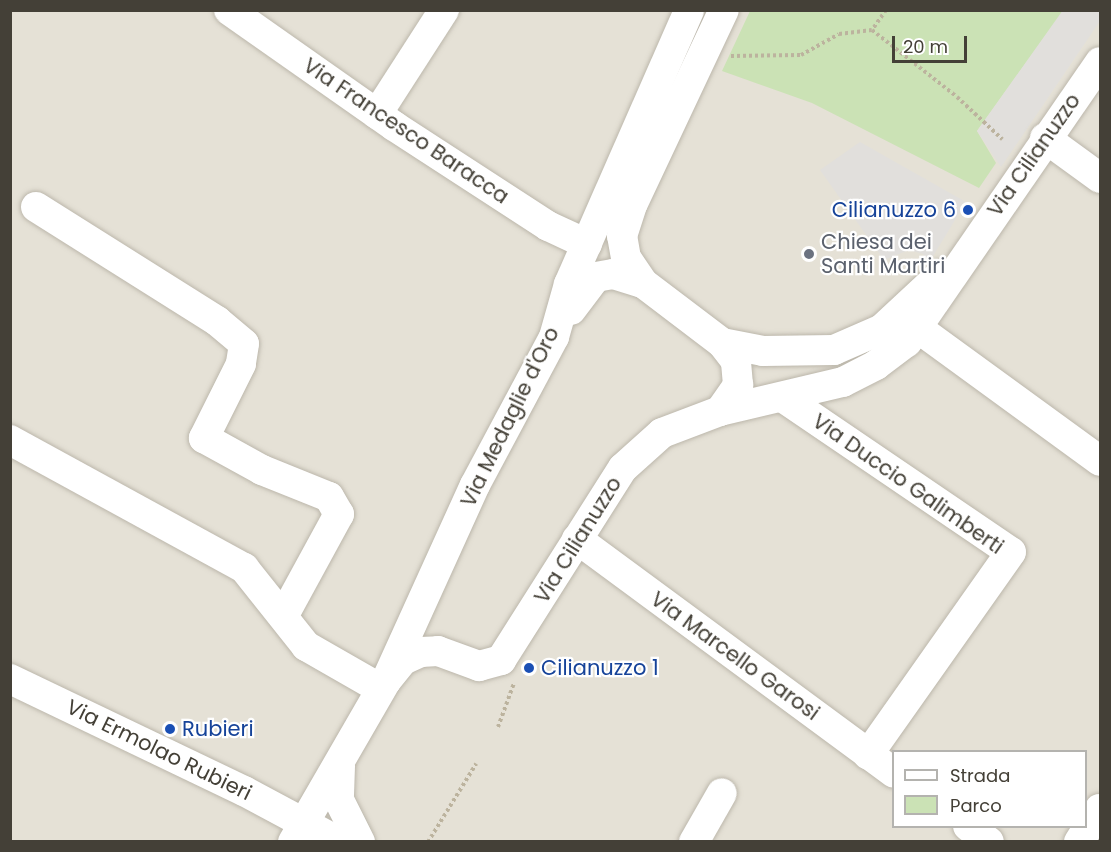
<!DOCTYPE html>
<style>
body{margin:0}
#map{position:relative;width:1111px;height:852px;overflow:hidden;background:#f2efe8;font-family:Poppins,sans-serif}
div>[style]{position:absolute}
.residential>*{inset:0;background:#e5e1d6}
.green>*{inset:0;background:#cbe2b5}
.parking>*{inset:0;background:#e1dfdc}
.path>*{height:4px;margin-top:-2px;transform-origin:0;background:repeating-linear-gradient(90deg,#bcb39e 0 3px,transparent 0 6px)}
.roads{filter:drop-shadow(0 0 2px #bcb7ab) drop-shadow(0 0 2px #bcb7ab)}
.minor>*{height:30px;margin:-15px;padding:0 15px;transform-origin:15px;border-radius:15px;background:#fff}
.dots>*{width:16px;height:16px;translate:-50% -50%;box-sizing:border-box;border:3px solid #fff;border-radius:50%}
span{translate:-50% -50%;white-space:nowrap;text-align:center;line-height:1.15;-webkit-text-stroke:4.5px #fff;paint-order:stroke}
.street-label{font-size:21px;color:#444037}
.transit-label{font-size:21px;color:#164399}
.right{translate:-100% -50%;text-align:right}
.left{translate:0 -50%;text-align:left}
.worship-label{font-size:21px;color:#5b616d}
.frame{position:absolute;inset:0;border:12px solid #444037;pointer-events:none}
.legend{position:absolute;left:892px;top:750px;width:195px;height:78px;box-sizing:border-box;background:#fff;border:2px solid #b4b3af;margin:0;padding:8px 10px;list-style:none;font-size:18px;color:#444037}
.legend li{display:flex;align-items:center;gap:12px;height:30px}
.legend b{width:30px;border:2px solid #b4b3af}
.scale{position:absolute;left:892px;top:36px;width:75px;height:27px;box-sizing:border-box;border:3px solid #444037;border-top:0;padding-left:8px;font-size:18px;line-height:21px;white-space:nowrap;color:#444037;-webkit-text-stroke:4px #fff;paint-order:stroke}
</style>
<div id="map">
<div class="residential">
<i style="clip-path:polygon(evenodd,10px 11px,1100px 11px,1100px 841px,11px 841px,10px 11px,894px 752px,1086px 752px,1086px 826px,894px 826px,894px 752px)"></i>
</div>
<div class="green">
<i style="clip-path:polygon(750px 11px,1063px 11px,977px 131px,996px 163px,979px 188px,812px 103px,722px 71px)"></i>
</div>
<div class="parking">
<i style="clip-path:polygon(1063px 10px,1100px 11px,1100px 21px,1001px 167px,977px 131px)"></i>
<i style="clip-path:polygon(860px 142px,966px 202px,930px 261px,923px 254px,909px 250px,884px 260px,820px 170px)"></i>
</div>
<div class="path">
<i style="left:886px;top:10px;width:24px;rotate:125deg"></i>
<i style="left:872px;top:30px;width:108px;rotate:38.2deg"></i>
<i style="left:957px;top:97px;width:62px;rotate:43deg"></i>
<i style="left:731px;top:56px;width:70px;rotate:-0.8deg"></i>
<i style="left:801px;top:55px;width:43px;rotate:-28.9deg"></i>
<i style="left:839px;top:34px;width:33px;rotate:-7deg"></i>
<i style="left:498px;top:727px;width:47px;rotate:-70deg"></i>
<i style="left:428px;top:842px;width:92px;rotate:-58.4deg"></i>
</div>
<div class="roads">
<div class="minor">
<i style="left:229px;top:10px;width:202px;rotate:35.1deg"></i>
<i style="left:394px;top:126px;width:184px;rotate:33deg"></i>
<i style="left:548px;top:226px;width:43px;rotate:24.8deg"></i>
<i style="left:377px;top:114px;width:124px;rotate:-57.2deg"></i>
<i style="left:1045px;top:138px;width:68px;rotate:36deg"></i>
<i style="left:36px;top:207px;width:214px;rotate:32.2deg"></i>
<i style="left:217px;top:321px;width:35px;rotate:40deg"></i>
<i style="left:244px;top:344px;width:20px;rotate:99deg"></i>
<i style="left:241px;top:364px;width:83px;rotate:116.6deg"></i>
<i style="left:204px;top:438px;width:66px;rotate:28.9deg"></i>
<i style="left:262px;top:470px;width:72px;rotate:21.9deg"></i>
<i style="left:329px;top:497px;width:20px;rotate:60deg"></i>
<i style="left:339px;top:514px;width:115px;rotate:118.6deg"></i>
<i style="left:571px;top:310px;width:41px;rotate:-52.9deg"></i>
<i style="left:596px;top:277px;width:17px;rotate:-10deg"></i>
<i style="left:613px;top:274px;width:31px;rotate:17deg"></i>
<i style="left:919px;top:329px;width:224px;rotate:36.1deg"></i>
<i style="left:722px;top:343px;width:42px;rotate:11deg"></i>
<i style="left:763px;top:351px;width:71px;rotate:-0.8deg"></i>
<i style="left:834px;top:350px;width:52px;rotate:-23.6deg"></i>
<i style="left:882px;top:329px;width:79px;rotate:-43deg"></i>
<i style="left:784px;top:398px;width:274px;rotate:34.2deg"></i>
<i style="left:1011px;top:552px;width:248px;rotate:125.2deg"></i>
<i style="left:720px;top:411px;width:32px;rotate:-55deg"></i>
<i style="left:738px;top:385px;width:24px;rotate:-95deg"></i>
<i style="left:736px;top:361px;width:23px;rotate:-128deg"></i>
<i style="left:722px;top:343px;width:99px;rotate:-142.8deg"></i>
<i style="left:643px;top:283px;width:30px;rotate:-124deg"></i>
<i style="left:626px;top:258px;width:22px;rotate:-100deg"></i>
<i style="left:622px;top:236px;width:35px;rotate:-72deg"></i>
<i style="left:633px;top:203px;width:213px;rotate:-64.8deg"></i>
<i style="left:10px;top:440px;width:267px;rotate:28.7deg"></i>
<i style="left:244px;top:568px;width:100px;rotate:51.5deg"></i>
<i style="left:306px;top:646px;width:86px;rotate:29.8deg"></i>
<i style="left:577px;top:539px;width:394px;rotate:36.4deg"></i>
<i style="left:10px;top:679px;width:259px;rotate:25.6deg"></i>
<i style="left:244px;top:791px;width:108px;rotate:28.2deg"></i>
<i style="left:386px;top:681px;width:27px;rotate:-51deg"></i>
<i style="left:403px;top:660px;width:20px;rotate:-24deg"></i>
<i style="left:421px;top:652px;width:17px;rotate:-3deg"></i>
<i style="left:438px;top:651px;width:44px;rotate:20.1deg"></i>
<i style="left:479px;top:666px;width:23px;rotate:-15deg"></i>
<i style="left:501px;top:660px;width:227px;rotate:-57.6deg"></i>
<i style="left:623px;top:468px;width:52px;rotate:-41.9deg"></i>
<i style="left:662px;top:433px;width:62px;rotate:-20.8deg"></i>
<i style="left:720px;top:411px;width:126px;rotate:-13.3deg"></i>
<i style="left:843px;top:382px;width:37px;rotate:-27deg"></i>
<i style="left:876px;top:365px;width:39px;rotate:-37deg"></i>
<i style="left:907px;top:342px;width:340px;rotate:-55.4deg"></i>
<i style="left:340px;top:766px;width:34px;rotate:92deg"></i>
<i style="left:339px;top:800px;width:47px;rotate:63.4deg"></i>
<i style="left:968px;top:826px;width:26px;rotate:37deg"></i>
<i style="left:293px;top:842px;width:186px;rotate:-60deg"></i>
<i style="left:386px;top:681px;width:215px;rotate:-65.6deg"></i>
<i style="left:475px;top:485px;width:168px;rotate:-61.9deg"></i>
<i style="left:554px;top:337px;width:55px;rotate:-74.2deg"></i>
<i style="left:569px;top:284px;width:299px;rotate:-66.3deg"></i>
<i style="left:694px;top:842px;width:56px;rotate:-60.3deg"></i>
<i style="left:1079px;top:842px;width:39px;rotate:-58deg"></i>
</div>
</div>
<div class="dots">
<i style="left:968px;top:210px;background:#1a4fb4"></i>
<i style="left:809px;top:254px;background:#6b7280"></i>
<i style="left:529px;top:668px;background:#1a4fb4"></i>
<i style="left:170px;top:729px;background:#1a4fb4"></i>
</div>
<div class="street-label">
<span style="left:406px;top:131px;rotate:34deg">Via Francesco Baracca</span>
<span style="left:1034px;top:155px;rotate:-55deg">Via Cilianuzzo</span>
<span style="left:510px;top:417px;rotate:-64deg">Via Medaglie d'Oro</span>
<span style="left:908px;top:484px;rotate:35deg">Via Duccio Galimberti</span>
<span style="left:578px;top:540px;rotate:-58deg">Via Cilianuzzo</span>
<span style="left:735px;top:656px;rotate:36deg">Via Marcello Garosi</span>
<span style="left:159px;top:750px;rotate:26deg">Via Ermolao Rubieri</span>
</div>
<div class="transit-label">
<span class="right" style="left:956px;top:210px">Cilianuzzo 6</span>
<span class="left" style="left:541px;top:668px">Cilianuzzo 1</span>
<span class="left" style="left:182px;top:729px">Rubieri</span>
</div>
<div class="worship-label">
<span class="left" style="left:821px;top:254px">Chiesa dei<br>Santi Martiri</span>
</div>
<div class="frame"></div>
<ul class="legend">
<li><b style="height:8px;background:#fff"></b>Strada</li>
<li><b style="height:16px;background:#cbe2b5"></b>Parco</li>
</ul>
<div class="scale">20 m</div>
</div>
